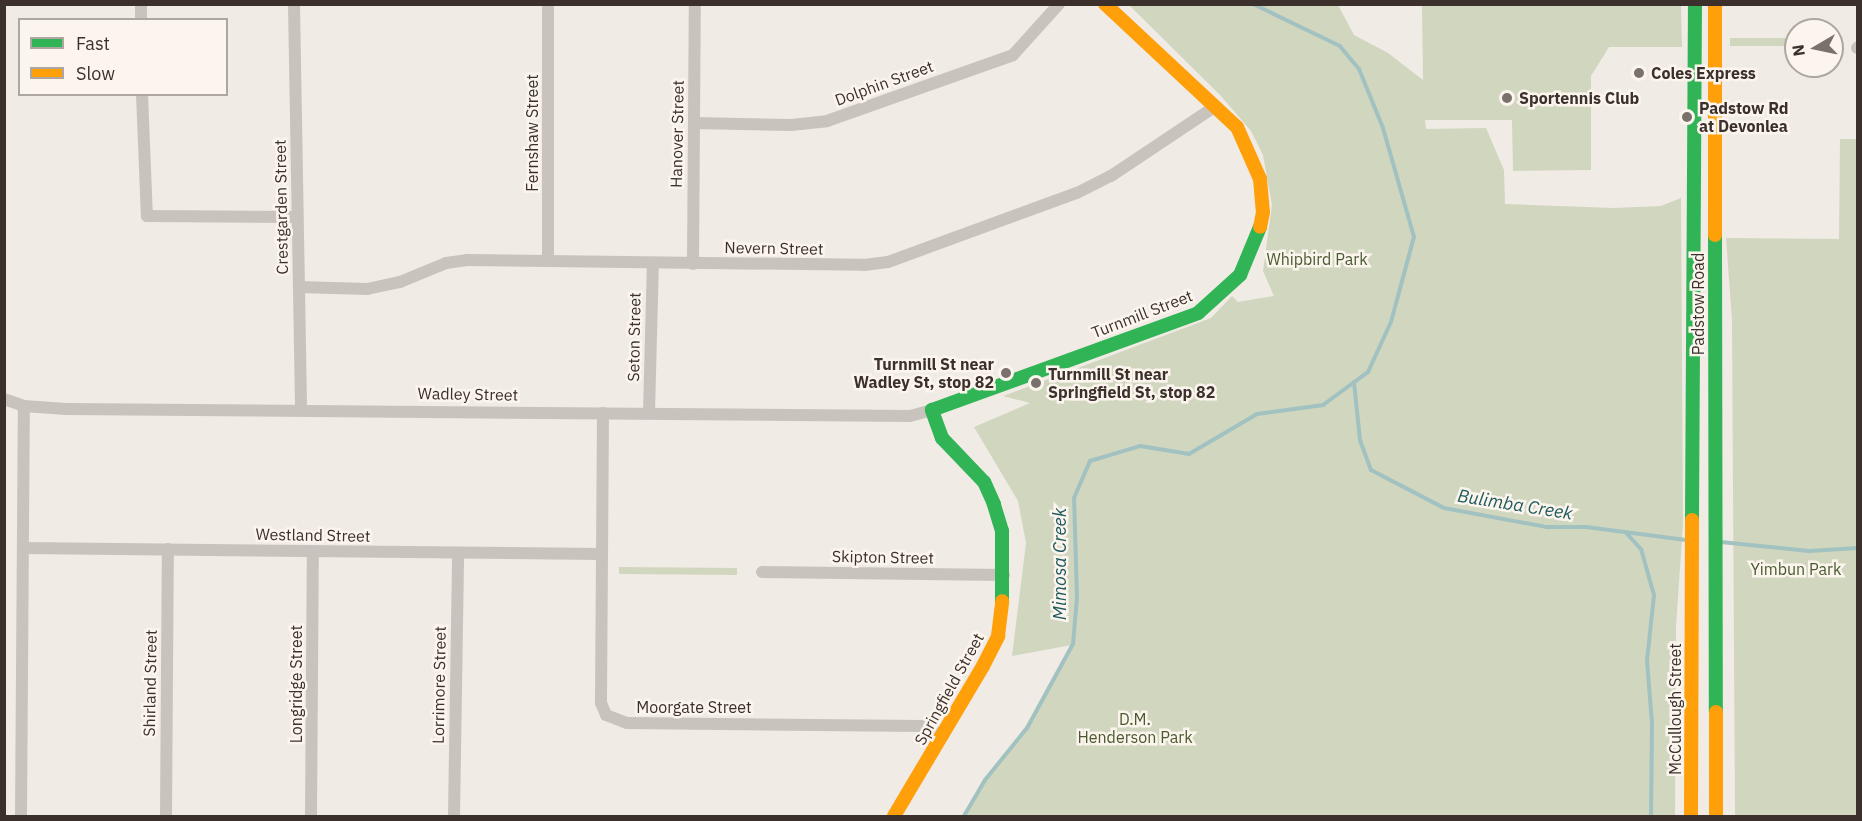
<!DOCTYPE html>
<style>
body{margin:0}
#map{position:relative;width:1862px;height:821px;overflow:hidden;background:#f0ebe5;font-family:"IBM Plex Sans",sans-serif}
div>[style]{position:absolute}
.green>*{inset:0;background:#d1d6bf}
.stream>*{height:4px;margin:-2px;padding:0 2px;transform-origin:2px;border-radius:2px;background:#a1c2c1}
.street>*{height:12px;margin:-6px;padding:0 6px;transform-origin:6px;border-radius:6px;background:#c9c3be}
.fast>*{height:14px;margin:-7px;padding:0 7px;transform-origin:7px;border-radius:7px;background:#30b455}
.slow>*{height:14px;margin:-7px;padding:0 7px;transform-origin:7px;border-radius:7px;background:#ff9f0a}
.dots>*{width:16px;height:16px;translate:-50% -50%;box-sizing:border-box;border:3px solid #fbf5ee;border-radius:50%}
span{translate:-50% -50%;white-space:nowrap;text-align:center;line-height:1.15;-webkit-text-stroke:5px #fbf5ee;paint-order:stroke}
.poi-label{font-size:16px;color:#3b302b;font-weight:700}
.left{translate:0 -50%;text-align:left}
.right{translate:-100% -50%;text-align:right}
.street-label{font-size:16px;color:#3b302b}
.park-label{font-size:16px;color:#4a5a2e}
.water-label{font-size:18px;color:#1f5a5e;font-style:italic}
.frame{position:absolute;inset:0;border:6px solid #3b302b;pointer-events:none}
.legend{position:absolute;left:18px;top:18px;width:210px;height:78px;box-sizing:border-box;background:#fbf5ee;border:2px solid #aea6a0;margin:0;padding:8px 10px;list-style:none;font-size:18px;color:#3b302b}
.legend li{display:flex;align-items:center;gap:12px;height:30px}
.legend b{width:30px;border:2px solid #aea6a0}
.north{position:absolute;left:1784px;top:18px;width:60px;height:60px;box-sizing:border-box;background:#fbf5ee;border:2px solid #aea6a0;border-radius:50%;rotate:261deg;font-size:16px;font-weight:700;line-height:24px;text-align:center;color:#3b302b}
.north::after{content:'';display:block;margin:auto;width:21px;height:27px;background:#7a716c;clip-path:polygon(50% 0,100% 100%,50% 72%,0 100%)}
</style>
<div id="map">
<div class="green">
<i style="clip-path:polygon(1129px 5px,1338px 5px,1354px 35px,1388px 53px,1423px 80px,1422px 5px,1681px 5px,1682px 47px,1609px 47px,1591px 76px,1591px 170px,1513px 171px,1512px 120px,1425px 120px,1426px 129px,1486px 128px,1504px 170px,1505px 204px,1613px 208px,1661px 206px,1681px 198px,1683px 524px,1676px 627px,1675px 816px,964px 816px,985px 780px,1027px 728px,1072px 645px,1012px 656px,1026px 543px,1018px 501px,974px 427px,1030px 403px,1003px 396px,1211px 318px,1232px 296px,1238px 302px,1274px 296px,1263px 271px,1272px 205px,1263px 155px,1251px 131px,1221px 96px)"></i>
<i style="clip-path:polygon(1730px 38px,1796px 38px,1796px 46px,1730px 46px)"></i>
<i style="clip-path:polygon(1840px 139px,1858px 139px,1857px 816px,1735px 816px,1732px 321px,1726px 238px,1839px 239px)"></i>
<i style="clip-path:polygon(619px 567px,737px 568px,737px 575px,619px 574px)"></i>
</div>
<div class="stream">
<i style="left:1354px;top:382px;width:58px;rotate:84.1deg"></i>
<i style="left:1360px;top:440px;width:32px;rotate:70deg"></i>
<i style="left:1371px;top:470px;width:82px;rotate:27.5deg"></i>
<i style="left:1444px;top:508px;width:105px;rotate:10.5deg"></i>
<i style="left:1547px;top:527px;width:39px"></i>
<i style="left:1586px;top:527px;width:101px;rotate:7.4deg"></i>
<i style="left:1627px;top:534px;width:21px;rotate:47deg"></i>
<i style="left:1641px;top:549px;width:48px;rotate:74.2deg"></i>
<i style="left:1654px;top:595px;width:65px;rotate:96.1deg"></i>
<i style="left:1647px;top:660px;width:63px;rotate:85.5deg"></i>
<i style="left:1652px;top:723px;width:93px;rotate:90.6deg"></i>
<i style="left:1721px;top:542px;width:88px;rotate:5.8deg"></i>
<i style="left:1809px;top:551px;width:49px;rotate:-3.5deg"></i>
<i style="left:964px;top:816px;width:42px;rotate:-59.7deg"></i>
<i style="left:985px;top:780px;width:67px;rotate:-51.1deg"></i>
<i style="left:1027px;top:728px;width:96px;rotate:-61.3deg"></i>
<i style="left:1073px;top:644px;width:47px;rotate:-85.1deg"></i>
<i style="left:1077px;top:597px;width:99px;rotate:-91.7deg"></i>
<i style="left:1074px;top:498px;width:40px;rotate:-66.6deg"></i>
<i style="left:1090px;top:461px;width:52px;rotate:-16.7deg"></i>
<i style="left:1140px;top:446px;width:50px;rotate:9.3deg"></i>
<i style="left:1189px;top:454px;width:79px;rotate:-30.5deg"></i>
<i style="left:1257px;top:414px;width:67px;rotate:-7.8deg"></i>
<i style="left:1323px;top:405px;width:56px;rotate:-36.3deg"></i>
<i style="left:1368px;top:372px;width:55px;rotate:-65.3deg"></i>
<i style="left:1391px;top:322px;width:88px;rotate:-74.9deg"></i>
<i style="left:1414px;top:237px;width:113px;rotate:-105.9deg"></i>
<i style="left:1383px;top:128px;width:64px;rotate:-112.1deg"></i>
<i style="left:1359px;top:69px;width:30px;rotate:-130deg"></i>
<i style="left:1340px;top:46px;width:97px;rotate:-154.2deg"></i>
</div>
<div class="street">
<i style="left:141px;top:4px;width:16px;rotate:90deg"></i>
<i style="left:294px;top:4px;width:405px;rotate:89deg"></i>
<i style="left:1857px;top:48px;width:1px;rotate:-45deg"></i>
<i style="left:142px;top:94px;width:122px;rotate:87.7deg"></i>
<i style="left:147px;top:216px;width:150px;rotate:0.4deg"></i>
<i style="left:694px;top:123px;width:97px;rotate:1.2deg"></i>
<i style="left:791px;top:125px;width:36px;rotate:-6deg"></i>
<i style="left:827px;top:121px;width:197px;rotate:-19.5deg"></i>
<i style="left:1013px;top:55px;width:69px;rotate:-48deg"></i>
<i style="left:548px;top:261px;width:257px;rotate:-90deg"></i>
<i style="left:693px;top:264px;width:260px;rotate:-89.6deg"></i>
<i style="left:299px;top:287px;width:68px;rotate:1.7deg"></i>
<i style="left:367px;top:289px;width:34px;rotate:-12deg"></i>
<i style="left:400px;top:282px;width:50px;rotate:-22.4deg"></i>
<i style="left:446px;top:263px;width:21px;rotate:-8deg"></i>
<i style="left:467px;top:260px;width:397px;rotate:0.7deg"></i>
<i style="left:864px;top:265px;width:24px;rotate:-7deg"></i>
<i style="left:888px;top:262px;width:201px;rotate:-20.1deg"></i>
<i style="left:1077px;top:193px;width:38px;rotate:-27deg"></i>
<i style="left:1111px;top:176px;width:126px;rotate:-33.7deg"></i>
<i style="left:4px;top:399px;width:21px;rotate:19deg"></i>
<i style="left:24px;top:406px;width:42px;rotate:4.1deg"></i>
<i style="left:66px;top:409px;width:844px;rotate:0.48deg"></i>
<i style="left:910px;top:416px;width:23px;rotate:-15deg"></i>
<i style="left:649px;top:412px;width:148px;rotate:-88.5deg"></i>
<i style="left:603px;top:413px;width:290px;rotate:90.4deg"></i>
<i style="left:601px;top:703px;width:13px;rotate:67deg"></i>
<i style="left:606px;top:715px;width:22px;rotate:21deg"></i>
<i style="left:627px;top:723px;width:294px;rotate:0.6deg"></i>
<i style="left:921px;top:726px;width:24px;rotate:22deg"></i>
<i style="left:24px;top:548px;width:577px;rotate:0.6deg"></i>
<i style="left:762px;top:572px;width:242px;rotate:0.7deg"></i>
<i style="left:21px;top:816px;width:410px;rotate:-89.6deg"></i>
<i style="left:166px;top:816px;width:267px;rotate:-89.6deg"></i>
<i style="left:311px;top:816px;width:264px;rotate:-89.6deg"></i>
<i style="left:454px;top:816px;width:263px;rotate:-89.1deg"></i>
</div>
<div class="fast">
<i style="left:1715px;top:235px;width:477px;rotate:89.9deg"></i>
<i style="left:1692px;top:520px;width:516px;rotate:-89.67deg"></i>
<i style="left:1002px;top:601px;width:70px;rotate:-90deg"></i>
<i style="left:1002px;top:531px;width:28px;rotate:-107deg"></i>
<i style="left:994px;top:504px;width:24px;rotate:-114deg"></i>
<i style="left:984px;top:482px;width:61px;rotate:-133.7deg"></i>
<i style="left:942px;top:438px;width:30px;rotate:-110deg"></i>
<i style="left:932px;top:410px;width:283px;rotate:-20deg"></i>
<i style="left:1198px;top:313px;width:57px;rotate:-42.1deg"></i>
<i style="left:1240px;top:275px;width:52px;rotate:-67.4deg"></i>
</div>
<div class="slow">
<i style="left:1105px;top:4px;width:180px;rotate:43deg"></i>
<i style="left:1237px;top:127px;width:57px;rotate:66.1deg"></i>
<i style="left:1260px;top:179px;width:33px;rotate:85deg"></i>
<i style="left:1263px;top:212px;width:15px;rotate:101deg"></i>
<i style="left:1715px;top:4px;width:231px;rotate:90deg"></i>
<i style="left:1716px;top:712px;width:104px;rotate:90deg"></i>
<i style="left:894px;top:816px;width:174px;rotate:-59.3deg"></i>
<i style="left:983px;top:666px;width:34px;rotate:-63deg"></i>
<i style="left:998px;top:636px;width:35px;rotate:-83deg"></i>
<i style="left:1691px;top:816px;width:296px;rotate:-89.8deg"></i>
</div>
<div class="dots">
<i style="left:1639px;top:73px;background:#7a716c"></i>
<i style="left:1507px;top:98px;background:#7a716c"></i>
<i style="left:1687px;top:117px;background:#7a716c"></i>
<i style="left:1006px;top:373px;background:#7a716c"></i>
<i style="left:1036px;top:383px;background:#7a716c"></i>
</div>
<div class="poi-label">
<span class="left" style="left:1651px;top:73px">Coles Express</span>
<span class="left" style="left:1519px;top:98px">Sportennis Club</span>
<span class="left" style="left:1699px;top:117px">Padstow Rd<br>at Devonlea</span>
<span class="right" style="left:994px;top:373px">Turnmill St near<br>Wadley St, stop 82</span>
<span class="left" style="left:1048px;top:383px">Turnmill St near<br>Springfield St, stop 82</span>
</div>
<div class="street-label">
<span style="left:884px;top:83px;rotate:-20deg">Dolphin Street</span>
<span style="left:532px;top:133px;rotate:-90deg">Fernshaw Street</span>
<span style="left:677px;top:134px;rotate:-89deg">Hanover Street</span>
<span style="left:281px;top:207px;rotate:-91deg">Crestgarden Street</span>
<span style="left:774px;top:248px;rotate:1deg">Nevern Street</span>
<span style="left:1698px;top:304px;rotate:-90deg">Padstow Road</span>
<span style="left:1142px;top:314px;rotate:-21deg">Turnmill Street</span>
<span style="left:634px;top:337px;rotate:-89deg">Seton Street</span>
<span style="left:468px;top:394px;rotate:1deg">Wadley Street</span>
<span style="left:313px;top:535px;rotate:1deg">Westland Street</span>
<span style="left:883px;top:557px;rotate:1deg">Skipton Street</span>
<span style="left:150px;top:683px;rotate:-89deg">Shirland Street</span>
<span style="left:296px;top:684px;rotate:-90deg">Longridge Street</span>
<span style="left:439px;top:685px;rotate:-89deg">Lorrimore Street</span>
<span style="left:949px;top:689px;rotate:-61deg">Springfield Street</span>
<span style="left:694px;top:707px">Moorgate Street</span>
<span style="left:1675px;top:709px;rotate:-90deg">McCullough Street</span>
</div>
<div class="park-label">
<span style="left:1317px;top:259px">Whipbird Park</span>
<span style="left:1796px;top:569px">Yimbun Park</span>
<span style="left:1135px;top:728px">D.M.<br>Henderson Park</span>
</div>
<div class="water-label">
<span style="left:1515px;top:505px;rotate:9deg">Bulimba Creek</span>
<span style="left:1060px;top:564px;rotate:-90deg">Mimosa Creek</span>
</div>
<div class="frame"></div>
<ul class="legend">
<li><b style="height:8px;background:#30b455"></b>Fast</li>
<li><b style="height:8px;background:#ff9f0a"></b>Slow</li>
</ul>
<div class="north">N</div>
</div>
